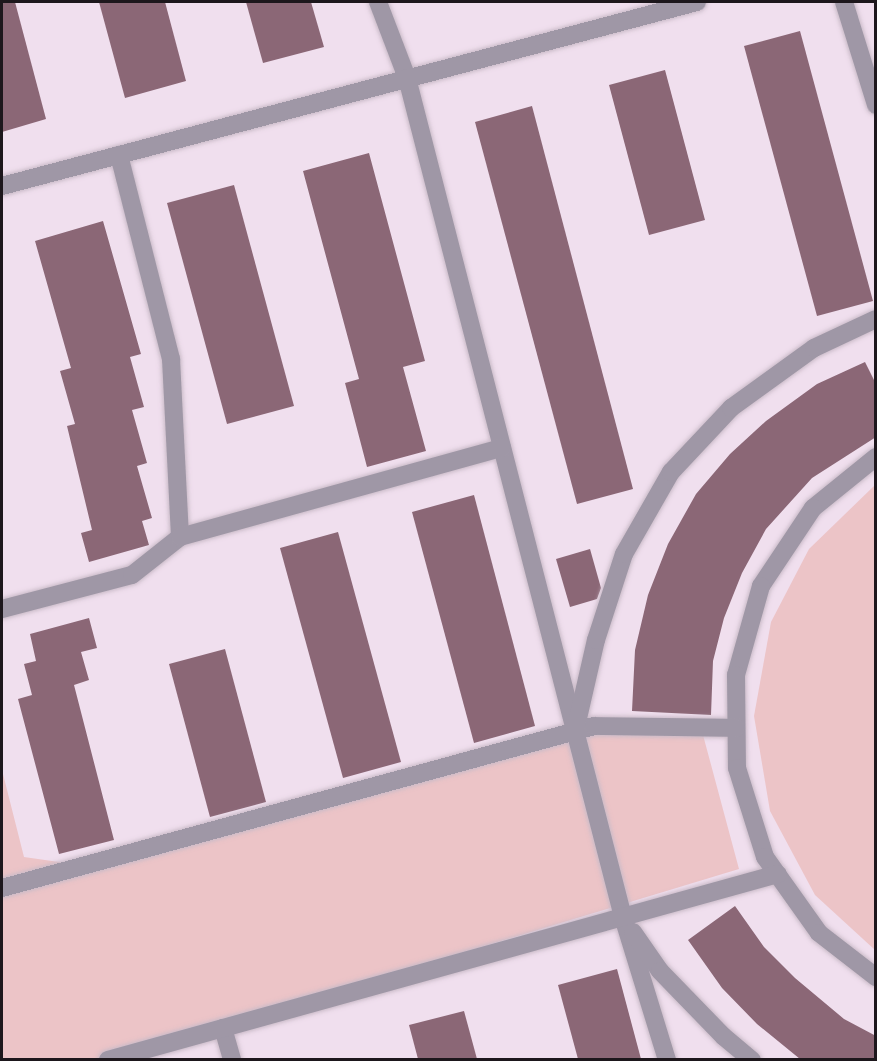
<!DOCTYPE html>
<style>
body{margin:0}
#map{position:relative;width:877px;height:1061px;overflow:hidden;background:#f0dfee;font-family:Arial,sans-serif}
div>[style]{position:absolute}
.green>*{inset:0;background:#ecc4c7}
.building>*{inset:0;background:#8b6776}
.roads{filter:drop-shadow(0 0 2px #cabbc8) drop-shadow(0 0 2px #cabbc8)}
.minor>*{height:18px;margin:-9px;padding:0 9px;transform-origin:9px;border-radius:9px;background:#9f97a6}
span{translate:-50% -50%;white-space:nowrap;text-align:center;line-height:1.15;-webkit-text-stroke:4.5px #f0dfee;paint-order:stroke}
.frame{position:absolute;inset:0;border:3px solid #1d171c;pointer-events:none}
</style>
<div id="map">
<div class="green">
<i style="clip-path:polygon(875px 485px,875px 950px,815px 895px,770px 811px,754px 716px,771px 622px,809px 549px)"></i>
<i style="clip-path:polygon(699px 720px,739px 869px,111px 1059px,2px 1059px,2px 770px,24px 857px,101px 868px,622px 725px)"></i>
</div>
<div class="building">
<i style="clip-path:polygon(2px 2px,15px 2px,46px 119px,2px 132px)"></i>
<i style="clip-path:polygon(99px 2px,165px 2px,186px 81px,125px 98px)"></i>
<i style="clip-path:polygon(246px 2px,311px 2px,324px 47px,263px 63px)"></i>
<i style="clip-path:polygon(800px 31px,873px 301px,817px 316px,744px 46px)"></i>
<i style="clip-path:polygon(665px 70px,705px 220px,649px 235px,609px 85px)"></i>
<i style="clip-path:polygon(532px 106px,633px 489px,577px 504px,475px 122px)"></i>
<i style="clip-path:polygon(369px 153px,425px 361px,403px 367px,426px 451px,367px 467px,345px 383px,359px 379px,303px 171px)"></i>
<i style="clip-path:polygon(234px 185px,294px 406px,227px 424px,167px 203px)"></i>
<i style="clip-path:polygon(103px 221px,141px 354px,130px 357px,144px 407px,132px 410px,147px 463px,137px 466px,152px 518px,142px 521px,149px 545px,89px 562px,81px 533px,92px 530px,67px 426px,75px 424px,60px 371px,71px 368px,35px 241px)"></i>
<i style="clip-path:polygon(865px 362px,876px 384px,876px 437px,812px 478px,766px 529px,742px 573px,724px 618px,713px 661px,711px 715px,632px 711px,635px 650px,648px 595px,668px 544px,696px 494px,730px 454px,766px 421px,817px 384px)"></i>
<i style="clip-path:polygon(474px 495px,535px 726px,474px 743px,412px 512px)"></i>
<i style="clip-path:polygon(338px 532px,401px 762px,343px 778px,280px 548px)"></i>
<i style="clip-path:polygon(590px 549px,601px 588px,597px 599px,570px 607px,556px 559px)"></i>
<i style="clip-path:polygon(89px 618px,97px 648px,81px 652px,89px 680px,74px 685px,114px 840px,59px 854px,18px 699px,32px 695px,24px 664px,36px 661px,30px 634px)"></i>
<i style="clip-path:polygon(225px 649px,266px 802px,210px 817px,169px 664px)"></i>
<i style="clip-path:polygon(735px 906px,764px 947px,795px 978px,844px 1019px,876px 1036px,876px 1059px,800px 1059px,757px 1024px,722px 988px,688px 940px)"></i>
<i style="clip-path:polygon(617px 969px,641px 1059px,578px 1059px,558px 985px)"></i>
<i style="clip-path:polygon(464px 1011px,477px 1059px,418px 1059px,409px 1025px)"></i>
</div>
<div class="roads">
<div class="minor">
<i style="left:378px;top:2px;width:81px;rotate:69.1deg"></i>
<i style="left:407px;top:78px;width:866px;rotate:75.56deg"></i>
<i style="left:623px;top:917px;width:150px;rotate:72.9deg"></i>
<i style="left:844px;top:2px;width:108px;rotate:72.7deg"></i>
<i style="left:119px;top:155px;width:211px;rotate:75.7deg"></i>
<i style="left:171px;top:359px;width:178px;rotate:87.1deg"></i>
<i style="left:2px;top:186px;width:719px;rotate:-14.83deg"></i>
<i style="left:876px;top:457px;width:81px;rotate:141deg"></i>
<i style="left:813px;top:508px;width:94px;rotate:123.7deg"></i>
<i style="left:761px;top:586px;width:92px;rotate:105.7deg"></i>
<i style="left:736px;top:675px;width:93px;rotate:89.4deg"></i>
<i style="left:737px;top:768px;width:93px;rotate:72.5deg"></i>
<i style="left:765px;top:857px;width:93px;rotate:54.6deg"></i>
<i style="left:819px;top:933px;width:72px;rotate:37.7deg"></i>
<i style="left:2px;top:609px;width:134px;rotate:-14.7deg"></i>
<i style="left:132px;top:575px;width:61px;rotate:-38.4deg"></i>
<i style="left:180px;top:537px;width:334px;rotate:-15.5deg"></i>
<i style="left:576px;top:727px;width:89px;rotate:-77.1deg"></i>
<i style="left:596px;top:640px;width:90px;rotate:-72deg"></i>
<i style="left:624px;top:554px;width:95px;rotate:-60.2deg"></i>
<i style="left:671px;top:472px;width:88px;rotate:-46.8deg"></i>
<i style="left:731px;top:408px;width:102px;rotate:-35.9deg"></i>
<i style="left:814px;top:348px;width:68px;rotate:-25.1deg"></i>
<i style="left:2px;top:888px;width:614px;rotate:-15.3deg"></i>
<i style="left:594px;top:726px;width:142px;rotate:0.8deg"></i>
<i style="left:633px;top:932px;width:47px;rotate:55.3deg"></i>
<i style="left:660px;top:971px;width:91px;rotate:45.9deg"></i>
<i style="left:723px;top:1036px;width:38px;rotate:40deg"></i>
<i style="left:223px;top:1028px;width:33px;rotate:74deg"></i>
<i style="left:108px;top:1060px;width:695px;rotate:-15.52deg"></i>
</div>
</div>
<div class="frame"></div>
</div>
